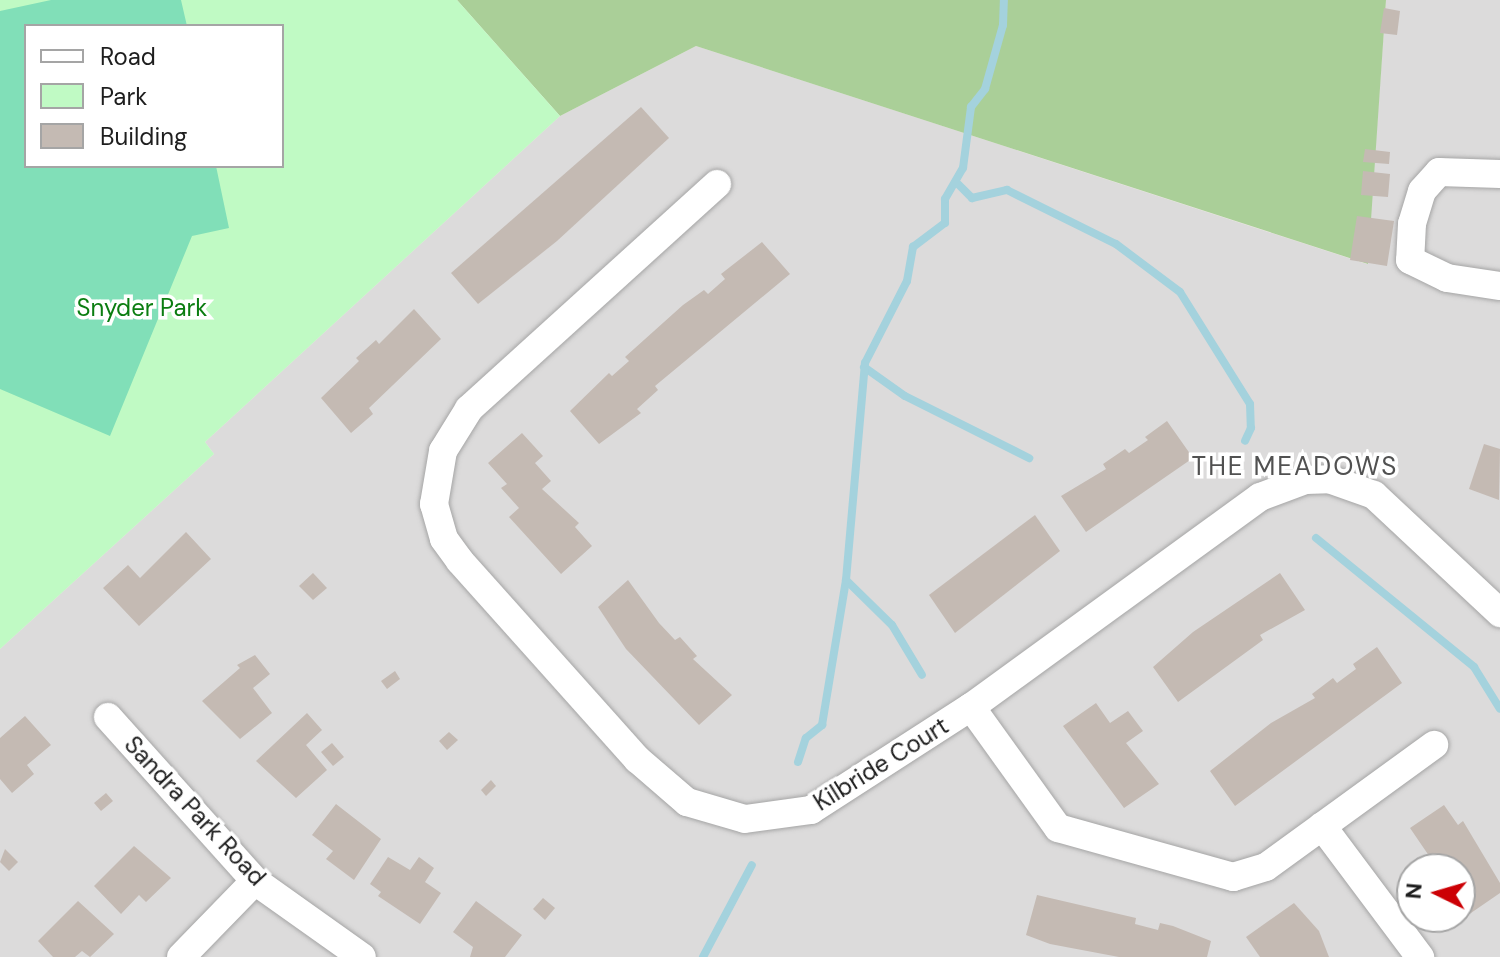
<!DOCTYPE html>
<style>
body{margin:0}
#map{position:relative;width:1500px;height:957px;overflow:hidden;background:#efebe4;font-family:"DM Sans",sans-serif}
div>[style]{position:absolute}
.residential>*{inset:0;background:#dcdbdb}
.forest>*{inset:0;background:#aacf98}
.park>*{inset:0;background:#c0fac4}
.pitch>*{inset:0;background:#81dfb8}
.stream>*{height:8px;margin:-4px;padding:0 4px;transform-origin:4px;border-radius:4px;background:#a4d2dd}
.building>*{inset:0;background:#c4bab3}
.roads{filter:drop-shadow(0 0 2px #a5a5a5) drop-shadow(0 0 2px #a5a5a5)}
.minor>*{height:28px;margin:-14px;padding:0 14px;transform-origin:14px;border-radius:14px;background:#fff}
span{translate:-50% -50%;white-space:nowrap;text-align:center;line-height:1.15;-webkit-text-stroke:7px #fff;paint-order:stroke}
.park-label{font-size:24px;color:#0b7d11}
.street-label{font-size:24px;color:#1e1e1e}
.neighbourhood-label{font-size:26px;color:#515151;letter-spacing:2px}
.legend{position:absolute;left:24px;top:24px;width:260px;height:144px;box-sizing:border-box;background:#fff;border:2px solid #a5a5a5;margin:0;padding:10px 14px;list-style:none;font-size:24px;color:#1e1e1e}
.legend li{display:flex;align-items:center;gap:16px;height:40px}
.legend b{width:40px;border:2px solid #a5a5a5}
.north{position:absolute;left:1396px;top:853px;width:80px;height:80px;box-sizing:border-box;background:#fff;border:2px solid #a5a5a5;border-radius:50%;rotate:275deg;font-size:22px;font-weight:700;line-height:32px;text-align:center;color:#1e1e1e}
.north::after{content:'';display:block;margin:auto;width:28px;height:36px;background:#cc0005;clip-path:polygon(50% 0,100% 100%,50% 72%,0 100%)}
</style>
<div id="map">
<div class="residential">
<i style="clip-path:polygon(evenodd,1386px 0,1500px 0,1500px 957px,0 957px,0 649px,214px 454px,205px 442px,560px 116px,696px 46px,1367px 264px,1386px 0,1412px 869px,1460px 869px,1460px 917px,1412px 917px,1412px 869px)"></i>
</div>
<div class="forest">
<i style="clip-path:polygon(457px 0,1386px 0,1368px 264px,696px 46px,560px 116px)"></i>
</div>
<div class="park">
<i style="clip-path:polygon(evenodd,0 0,457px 0,560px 116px,205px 442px,214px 454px,0 649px,0 0,26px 26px,282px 26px,282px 166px,26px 166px,26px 26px)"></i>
</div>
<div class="pitch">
<i style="clip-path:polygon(51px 0,181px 0,187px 26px,26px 26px,26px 166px,216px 166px,229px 228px,192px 236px,110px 436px,0 389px,0 11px)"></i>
</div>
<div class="stream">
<i style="left:958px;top:184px;width:20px;rotate:45deg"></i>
<i style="left:972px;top:198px;width:36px;rotate:-13deg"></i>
<i style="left:1007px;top:190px;width:122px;rotate:26.4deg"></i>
<i style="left:1116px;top:244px;width:80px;rotate:36.9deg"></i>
<i style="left:1180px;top:292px;width:132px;rotate:58deg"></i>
<i style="left:1250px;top:404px;width:24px;rotate:88deg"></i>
<i style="left:1251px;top:428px;width:14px;rotate:115deg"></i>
<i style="left:864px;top:367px;width:50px;rotate:35.3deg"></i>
<i style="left:905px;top:396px;width:139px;rotate:26.6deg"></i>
<i style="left:1316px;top:538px;width:204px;rotate:39.2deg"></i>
<i style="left:1474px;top:667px;width:49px;rotate:58.2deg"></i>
<i style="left:846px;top:580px;width:64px;rotate:44.4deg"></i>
<i style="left:892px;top:625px;width:58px;rotate:59deg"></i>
<i style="left:798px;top:762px;width:25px;rotate:-72deg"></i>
<i style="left:806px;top:738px;width:21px;rotate:-39deg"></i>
<i style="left:822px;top:725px;width:147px;rotate:-80.6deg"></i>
<i style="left:846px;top:580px;width:218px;rotate:-85deg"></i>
<i style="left:865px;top:363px;width:92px;rotate:-62.9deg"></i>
<i style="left:907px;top:281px;width:35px;rotate:-80deg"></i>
<i style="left:913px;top:247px;width:40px;rotate:-37deg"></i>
<i style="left:945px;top:223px;width:24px;rotate:-90deg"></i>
<i style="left:945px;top:199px;width:36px;rotate:-60deg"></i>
<i style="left:963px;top:168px;width:62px;rotate:-82.5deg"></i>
<i style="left:971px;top:107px;width:23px;rotate:-52deg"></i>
<i style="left:985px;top:89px;width:66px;rotate:-74.3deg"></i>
<i style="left:1003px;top:25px;width:25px;rotate:-88deg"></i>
<i style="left:703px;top:957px;width:104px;rotate:-62deg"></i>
</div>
<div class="building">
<i style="clip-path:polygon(1384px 8px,1400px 11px,1397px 35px,1380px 33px)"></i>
<i style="clip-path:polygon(641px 107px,669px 138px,557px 241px,478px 304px,451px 273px)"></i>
<i style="clip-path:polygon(1365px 149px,1390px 152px,1389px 164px,1363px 162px)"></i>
<i style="clip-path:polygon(1363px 171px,1390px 174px,1388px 197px,1361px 195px)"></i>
<i style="clip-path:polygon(1357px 216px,1394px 221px,1387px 266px,1350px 260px)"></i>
<i style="clip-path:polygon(762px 242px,790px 274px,655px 386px,658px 390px,637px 409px,641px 413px,599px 444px,570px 411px,609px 373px,612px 376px,629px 361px,625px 357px,683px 305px,704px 290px,708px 294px,725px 279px,721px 274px)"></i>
<i style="clip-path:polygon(414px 309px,441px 339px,369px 408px,373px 414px,351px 433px,321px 398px,359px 361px,356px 358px,376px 340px,379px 344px)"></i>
<i style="clip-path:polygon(1167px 421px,1193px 458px,1086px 532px,1061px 496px,1106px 469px,1103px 464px,1125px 449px,1129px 453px,1148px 440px,1145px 437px)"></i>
<i style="clip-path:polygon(522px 433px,543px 456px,535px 463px,551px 481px,542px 489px,579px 523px,575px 527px,592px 546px,561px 574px,509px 517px,519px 508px,501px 488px,507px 484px,488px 463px)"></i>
<i style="clip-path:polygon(1484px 444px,1500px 449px,1499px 500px,1469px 489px)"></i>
<i style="clip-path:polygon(1035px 515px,1060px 551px,955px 633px,929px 595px)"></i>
<i style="clip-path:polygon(186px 532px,211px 559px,139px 626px,103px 588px,128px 565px,140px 578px)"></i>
<i style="clip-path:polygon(313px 573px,327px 588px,313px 600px,299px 586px)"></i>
<i style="clip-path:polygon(1280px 573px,1305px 610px,1260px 635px,1263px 640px,1178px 702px,1153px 667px,1193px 632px)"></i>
<i style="clip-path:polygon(628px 580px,659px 623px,675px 640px,680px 637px,697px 656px,693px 659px,732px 695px,699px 725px,626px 649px,598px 607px)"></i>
<i style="clip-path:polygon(1377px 647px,1402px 683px,1235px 806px,1210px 771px,1271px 723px,1315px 698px,1312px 694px,1333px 678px,1337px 683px,1356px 669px,1353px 664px)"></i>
<i style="clip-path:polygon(255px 655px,270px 674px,253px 688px,272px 713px,240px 739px,202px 701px,240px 668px,237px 665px)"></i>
<i style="clip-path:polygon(395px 671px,400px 679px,387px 689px,381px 681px)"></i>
<i style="clip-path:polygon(1096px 703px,1110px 723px,1128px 711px,1143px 731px,1126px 743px,1159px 784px,1124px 808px,1063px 726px)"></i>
<i style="clip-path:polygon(307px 713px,322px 730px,306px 745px,327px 770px,296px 798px,256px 761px)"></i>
<i style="clip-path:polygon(25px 716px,51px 745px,27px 765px,34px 774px,12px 793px,0 779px,0 738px)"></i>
<i style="clip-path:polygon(449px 732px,458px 740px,447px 750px,439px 741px)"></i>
<i style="clip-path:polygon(332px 743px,344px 757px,333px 766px,321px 752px)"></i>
<i style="clip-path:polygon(491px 780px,496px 786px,486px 796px,481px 790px)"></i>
<i style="clip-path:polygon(106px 793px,113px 801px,101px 811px,94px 803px)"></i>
<i style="clip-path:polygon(336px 804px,381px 839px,354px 880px,326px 859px,333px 851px,312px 835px)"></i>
<i style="clip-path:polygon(1444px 805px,1458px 825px,1463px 821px,1500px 883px,1500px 893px,1468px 915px,1460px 903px,1460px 869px,1438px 869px,1410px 828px)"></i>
<i style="clip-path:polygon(134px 846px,171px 878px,146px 902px,139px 895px,121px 914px,94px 886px)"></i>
<i style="clip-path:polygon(5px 849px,18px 862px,9px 871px,0 862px)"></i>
<i style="clip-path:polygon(388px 857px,410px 870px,419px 857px,434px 868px,425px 882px,441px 893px,420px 924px,378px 896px,381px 892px,370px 884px)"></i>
<i style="clip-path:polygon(1037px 895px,1136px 918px,1135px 924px,1158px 930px,1160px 923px,1173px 926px,1211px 941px,1207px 957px,1119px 957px,1050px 944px,1026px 935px)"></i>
<i style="clip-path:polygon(543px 898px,555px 908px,545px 920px,533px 909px)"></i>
<i style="clip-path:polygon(78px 901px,114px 934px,90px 957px,82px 951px,75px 957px,53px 957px,38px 941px)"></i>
<i style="clip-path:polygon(476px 901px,522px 935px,505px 957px,470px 957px,473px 947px,453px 932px)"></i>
<i style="clip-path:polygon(1294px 903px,1319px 931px,1329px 957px,1260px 957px,1246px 937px)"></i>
</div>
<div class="roads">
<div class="minor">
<i style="left:1500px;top:174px;width:61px;rotate:-178.1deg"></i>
<i style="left:1439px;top:172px;width:25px;rotate:132deg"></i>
<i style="left:1422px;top:191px;width:34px;rotate:107deg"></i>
<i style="left:1412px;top:224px;width:36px;rotate:93deg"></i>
<i style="left:1410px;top:260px;width:41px;rotate:25.9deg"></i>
<i style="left:1447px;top:278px;width:54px;rotate:8.6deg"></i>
<i style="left:717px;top:184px;width:335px;rotate:137.8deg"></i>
<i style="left:469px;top:409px;width:49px;rotate:121.8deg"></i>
<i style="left:443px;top:451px;width:54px;rotate:99.6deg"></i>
<i style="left:434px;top:504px;width:36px;rotate:74deg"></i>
<i style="left:444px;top:539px;width:27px;rotate:54deg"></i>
<i style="left:460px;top:561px;width:266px;rotate:48.2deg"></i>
<i style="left:637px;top:759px;width:66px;rotate:40.7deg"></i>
<i style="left:687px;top:802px;width:60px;rotate:16.3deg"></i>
<i style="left:745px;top:819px;width:67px;rotate:-7.8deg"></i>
<i style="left:811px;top:810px;width:190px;rotate:-32.8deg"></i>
<i style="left:971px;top:707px;width:357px;rotate:-36deg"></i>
<i style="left:1260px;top:497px;width:48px;rotate:-20.7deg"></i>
<i style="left:1305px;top:480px;width:24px;rotate:-2deg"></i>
<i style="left:1329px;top:479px;width:48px;rotate:19.6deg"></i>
<i style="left:1374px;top:495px;width:173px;rotate:43.1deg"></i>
<i style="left:971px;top:707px;width:149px;rotate:54.3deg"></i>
<i style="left:1058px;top:828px;width:182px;rotate:15.6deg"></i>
<i style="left:1233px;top:877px;width:34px;rotate:-17deg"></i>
<i style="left:1266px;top:867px;width:208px;rotate:-36deg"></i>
<i style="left:108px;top:717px;width:220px;rotate:48.1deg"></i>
<i style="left:255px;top:881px;width:131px;rotate:35.4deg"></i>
<i style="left:1322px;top:826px;width:164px;rotate:53.2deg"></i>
<i style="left:181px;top:957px;width:106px;rotate:-45.8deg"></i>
</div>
</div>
<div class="park-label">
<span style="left:142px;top:308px">Snyder Park</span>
</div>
<div class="street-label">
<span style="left:881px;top:764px;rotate:-32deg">Kilbride Court</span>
<span style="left:195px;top:811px;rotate:47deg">Sandra Park Road</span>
</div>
<div class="neighbourhood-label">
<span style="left:1295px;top:467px">THE MEADOWS</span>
</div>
<ul class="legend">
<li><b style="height:10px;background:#fff"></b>Road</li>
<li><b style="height:22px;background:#c0fac4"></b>Park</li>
<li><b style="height:22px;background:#c4bab3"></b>Building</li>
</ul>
<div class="north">N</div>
</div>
